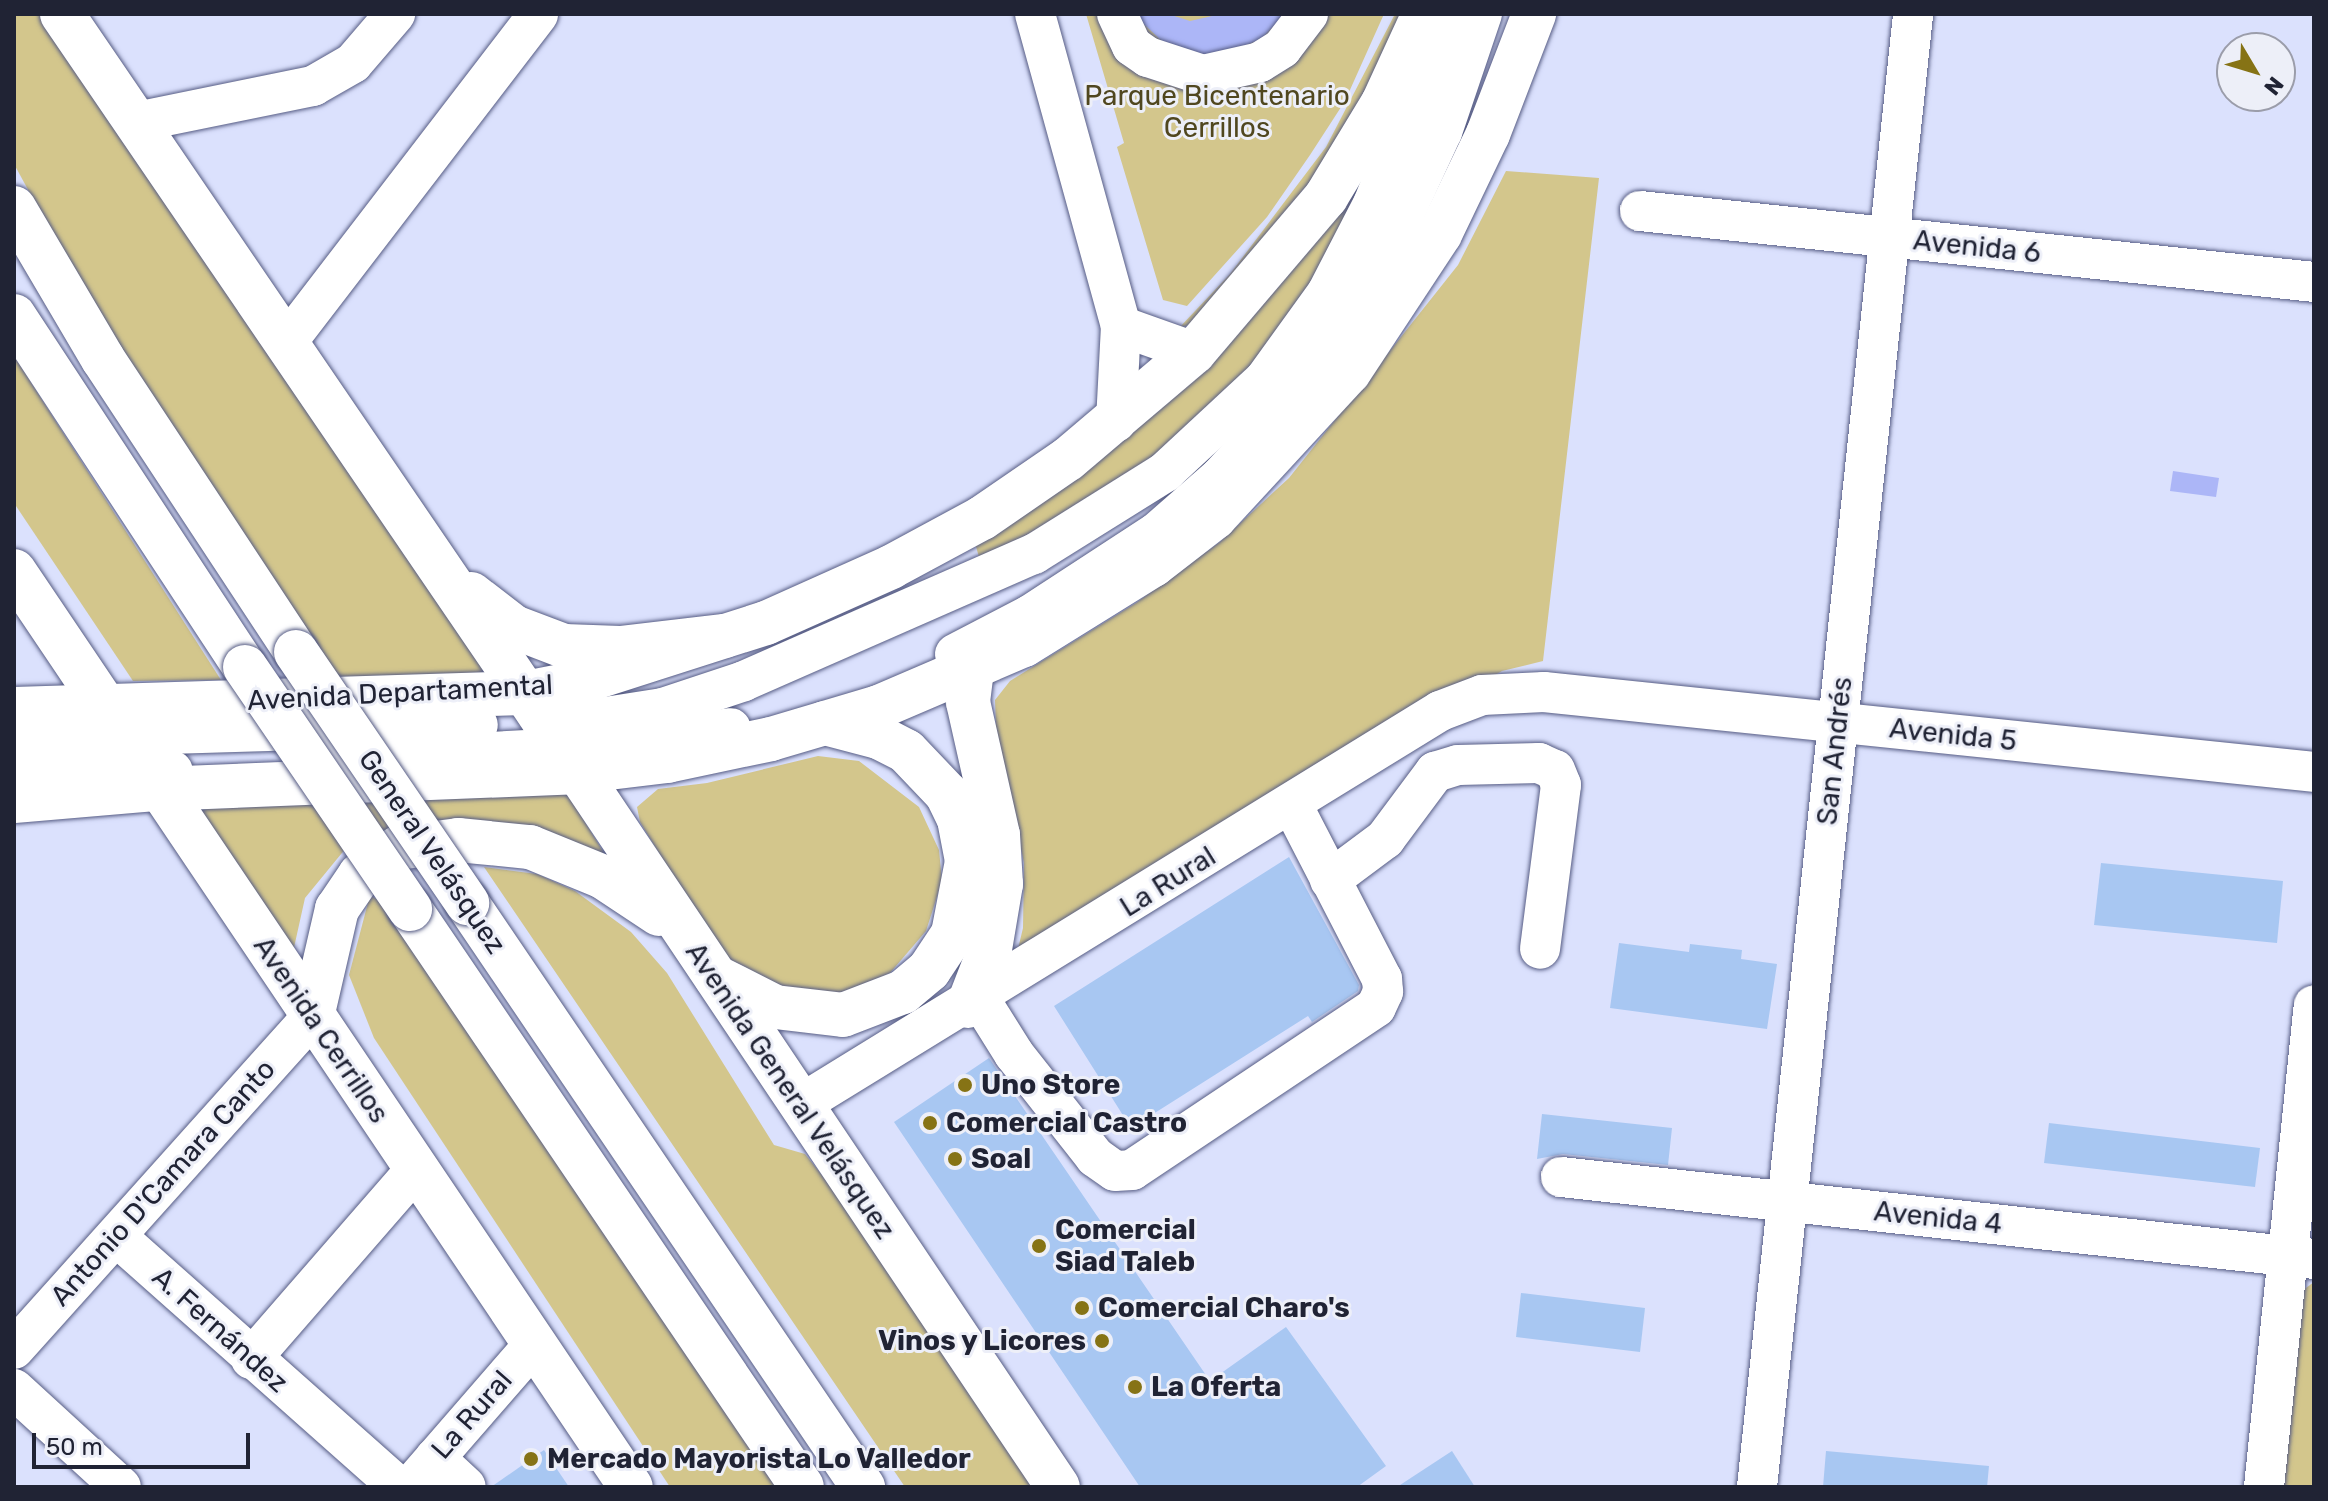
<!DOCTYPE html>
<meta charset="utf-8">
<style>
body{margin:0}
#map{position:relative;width:2328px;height:1501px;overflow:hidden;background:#dbe1fd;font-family:Rubik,sans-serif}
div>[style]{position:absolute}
.green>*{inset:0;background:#d3c68c}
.water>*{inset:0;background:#acb6f7}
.building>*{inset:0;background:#a8c7f2}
.roads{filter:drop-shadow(0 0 2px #565c84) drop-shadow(0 0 2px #565c84)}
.minor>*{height:40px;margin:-20px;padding:0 20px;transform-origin:20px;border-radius:20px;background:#fff}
.major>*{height:44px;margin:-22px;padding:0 22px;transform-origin:22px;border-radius:22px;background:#fff}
.highway>*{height:44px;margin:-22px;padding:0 22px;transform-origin:22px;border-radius:22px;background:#fff}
.bridges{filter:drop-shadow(0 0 2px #565c84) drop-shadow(0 0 2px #565c84)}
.highway-bridge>*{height:44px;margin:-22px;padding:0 22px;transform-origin:22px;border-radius:22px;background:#fff}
.dots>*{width:22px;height:22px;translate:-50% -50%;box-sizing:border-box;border:4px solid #edeff8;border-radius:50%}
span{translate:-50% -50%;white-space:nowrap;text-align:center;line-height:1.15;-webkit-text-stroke:6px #edeff8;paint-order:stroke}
.park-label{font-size:28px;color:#50471f}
.street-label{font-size:28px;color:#202334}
.poi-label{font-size:28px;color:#202334;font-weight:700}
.left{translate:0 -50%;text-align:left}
.right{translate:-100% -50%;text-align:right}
.frame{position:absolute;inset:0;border:16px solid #202334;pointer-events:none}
.north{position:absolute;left:2216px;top:32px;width:80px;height:80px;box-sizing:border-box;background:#edeff8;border:2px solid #9b9daa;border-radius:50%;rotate:128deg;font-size:22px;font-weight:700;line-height:32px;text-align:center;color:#202334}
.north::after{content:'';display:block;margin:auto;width:28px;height:36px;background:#867315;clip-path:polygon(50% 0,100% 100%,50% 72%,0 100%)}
.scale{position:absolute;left:32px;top:1433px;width:218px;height:36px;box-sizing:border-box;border:4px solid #202334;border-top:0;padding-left:10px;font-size:24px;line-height:28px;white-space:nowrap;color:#202334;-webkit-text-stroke:6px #edeff8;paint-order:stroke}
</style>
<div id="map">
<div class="green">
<i style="clip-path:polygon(14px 14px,46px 14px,493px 679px,342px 684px,90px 303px,14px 164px)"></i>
<i style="clip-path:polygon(1086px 14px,1384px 14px,1345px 101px,1310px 155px,1267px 217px,1187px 306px,1163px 300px,1117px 147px,1124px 143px)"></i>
<i style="clip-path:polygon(1395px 14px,1405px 14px,1334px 152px,1201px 321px,1179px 328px,1230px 274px,1326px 147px)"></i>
<i style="clip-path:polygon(1392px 116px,1356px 214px,1258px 365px,1144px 471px,981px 564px,975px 543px,1009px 523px)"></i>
<i style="clip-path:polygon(1506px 171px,1599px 178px,1543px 661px,1502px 671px,1017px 953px,1023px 928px,1024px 863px,996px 728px,995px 700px,1010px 681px,1136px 603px,1220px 542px,1289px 478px,1458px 265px)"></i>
<i style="clip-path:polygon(14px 356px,221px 680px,133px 681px,14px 503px)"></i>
<i style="clip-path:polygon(818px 756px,859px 761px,919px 807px,939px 850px,942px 881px,926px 931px,890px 973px,847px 994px,796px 997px,737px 968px,714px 943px,640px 822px,637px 807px,658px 789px,707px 783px)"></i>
<i style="clip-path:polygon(564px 788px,612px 866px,346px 848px,305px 898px,293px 952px,198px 809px)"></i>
<i style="clip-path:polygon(484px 867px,537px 874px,575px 891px,631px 932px,667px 973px,774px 1145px,805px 1154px,910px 1285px,1042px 1487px,905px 1487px)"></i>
<i style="clip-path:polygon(370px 895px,389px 907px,777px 1487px,670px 1487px,374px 1038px,349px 975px)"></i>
<i style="clip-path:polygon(2314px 1282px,2314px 1487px,2279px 1487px,2299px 1293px)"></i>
</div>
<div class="water">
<i style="clip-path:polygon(1133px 14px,1168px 14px,1190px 21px,1221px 14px,1285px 14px,1261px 39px,1221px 55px,1195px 55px,1165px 44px)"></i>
<i style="clip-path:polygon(2173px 471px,2219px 478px,2216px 497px,2170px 491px)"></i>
</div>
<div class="building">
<i style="clip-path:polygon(1289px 857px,1359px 985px,1358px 991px,1312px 1022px,1308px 1016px,1131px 1128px,1054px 1006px)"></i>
<i style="clip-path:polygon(2101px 863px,2283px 881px,2277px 943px,2094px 925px)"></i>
<i style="clip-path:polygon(1619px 943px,1689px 952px,1690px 944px,1742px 950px,1741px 959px,1777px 964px,1767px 1029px,1610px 1008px)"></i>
<i style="clip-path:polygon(989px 1058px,1210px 1381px,1286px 1327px,1386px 1466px,1357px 1487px,1140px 1487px,894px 1122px)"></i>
<i style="clip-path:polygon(1542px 1114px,1672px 1128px,1668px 1165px,1563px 1154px,1537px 1159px)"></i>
<i style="clip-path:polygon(2049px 1123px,2260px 1148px,2255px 1187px,2044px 1163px)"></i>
<i style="clip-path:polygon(1521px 1293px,1645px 1308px,1640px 1352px,1516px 1337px)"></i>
<i style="clip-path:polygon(544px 1450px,569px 1487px,491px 1487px)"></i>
<i style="clip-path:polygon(1452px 1451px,1475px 1487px,1397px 1487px)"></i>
<i style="clip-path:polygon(1826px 1451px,1989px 1466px,1987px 1487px,1823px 1487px)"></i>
</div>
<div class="roads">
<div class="minor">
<i style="left:1035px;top:14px;width:324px;rotate:74.6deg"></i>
<i style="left:1121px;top:326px;width:96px;rotate:93deg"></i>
<i style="left:1117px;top:14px;width:35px;rotate:65deg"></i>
<i style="left:1132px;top:46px;width:19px;rotate:35deg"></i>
<i style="left:1148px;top:57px;width:58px;rotate:18.1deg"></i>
<i style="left:1203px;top:75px;width:58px;rotate:-12.8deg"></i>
<i style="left:1260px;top:62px;width:26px;rotate:-32deg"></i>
<i style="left:1282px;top:48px;width:43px;rotate:-52.6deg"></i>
<i style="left:136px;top:122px;width:181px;rotate:-11.5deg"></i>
<i style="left:313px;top:86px;width:46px;rotate:-29.9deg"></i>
<i style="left:353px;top:63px;width:65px;rotate:-49.4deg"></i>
<i style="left:1640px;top:211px;width:678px;rotate:6.01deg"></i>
<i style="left:1121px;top:326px;width:77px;rotate:19.6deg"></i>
<i style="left:286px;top:343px;width:414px;rotate:-52.5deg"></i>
<i style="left:955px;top:654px;width:85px;rotate:-27.5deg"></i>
<i style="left:1030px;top:615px;width:150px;rotate:-33.1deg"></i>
<i style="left:1156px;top:533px;width:85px;rotate:-41.2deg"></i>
<i style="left:1220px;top:477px;width:102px;rotate:-47.4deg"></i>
<i style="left:1289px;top:402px;width:84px;rotate:-54.2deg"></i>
<i style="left:1338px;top:334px;width:108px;rotate:-60.1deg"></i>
<i style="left:1392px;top:240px;width:119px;rotate:-65.2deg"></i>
<i style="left:1442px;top:132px;width:125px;rotate:-71.3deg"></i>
<i style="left:574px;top:722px;width:90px;rotate:-8.9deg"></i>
<i style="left:663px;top:708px;width:85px;rotate:-18.4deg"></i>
<i style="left:744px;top:681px;width:317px;rotate:-23.7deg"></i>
<i style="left:1034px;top:554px;width:155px;rotate:-32deg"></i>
<i style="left:1165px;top:472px;width:137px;rotate:-42.9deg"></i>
<i style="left:1265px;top:379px;width:106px;rotate:-54.2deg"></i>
<i style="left:1327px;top:293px;width:100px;rotate:-62.7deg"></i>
<i style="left:1373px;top:204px;width:205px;rotate:-68.2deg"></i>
<i style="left:34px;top:738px;width:444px;rotate:-1.7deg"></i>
<i style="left:341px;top:760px;width:261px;rotate:-3.1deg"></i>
<i style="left:602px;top:746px;width:130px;rotate:-7.9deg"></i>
<i style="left:14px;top:762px;width:159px;rotate:3.2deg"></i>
<i style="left:1330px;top:880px;width:69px;rotate:-36.7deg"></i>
<i style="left:1385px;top:839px;width:84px;rotate:-53.3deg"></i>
<i style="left:1435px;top:772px;width:24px;rotate:-17deg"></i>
<i style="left:1458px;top:765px;width:81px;rotate:-1.4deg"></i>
<i style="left:1539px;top:763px;width:17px;rotate:24deg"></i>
<i style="left:1555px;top:770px;width:16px;rotate:68deg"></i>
<i style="left:1561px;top:785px;width:165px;rotate:97.3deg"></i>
<i style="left:979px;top:998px;width:66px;rotate:58deg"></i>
<i style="left:1014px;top:1054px;width:131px;rotate:51.8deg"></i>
<i style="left:1095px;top:1157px;width:24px;rotate:35deg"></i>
<i style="left:1115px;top:1171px;width:17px;rotate:-3deg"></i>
<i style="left:1132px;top:1170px;width:293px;rotate:-33.7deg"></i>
<i style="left:1376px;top:1007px;width:17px;rotate:-65deg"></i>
<i style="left:1383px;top:992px;width:13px;rotate:-94deg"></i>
<i style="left:1382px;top:979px;width:196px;rotate:-117.3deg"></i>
<i style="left:801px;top:1104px;width:750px;rotate:-31.59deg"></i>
<i style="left:1440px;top:711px;width:45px;rotate:-20.9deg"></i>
<i style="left:1482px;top:695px;width:62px;rotate:-2.8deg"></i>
<i style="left:1544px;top:692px;width:774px;rotate:5.93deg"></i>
<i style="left:1561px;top:1177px;width:757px;rotate:6.21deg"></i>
<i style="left:116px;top:1236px;width:378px;rotate:41.6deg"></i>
<i style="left:14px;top:1349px;width:446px;rotate:-48.1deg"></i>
<i style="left:251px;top:1359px;width:252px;rotate:-49deg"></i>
<i style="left:14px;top:1389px;width:145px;rotate:42.5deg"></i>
<i style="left:435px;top:1458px;width:42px;rotate:43.1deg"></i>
<i style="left:410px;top:1487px;width:191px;rotate:-49deg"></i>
<i style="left:1757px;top:1487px;width:1481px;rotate:-83.95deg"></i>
<i style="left:2264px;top:1487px;width:484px;rotate:-84.1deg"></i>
</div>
<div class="major">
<i style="left:14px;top:571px;width:1104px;rotate:56.04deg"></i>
<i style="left:525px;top:693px;width:956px;rotate:56.13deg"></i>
<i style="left:14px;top:709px;width:511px;rotate:-1.79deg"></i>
<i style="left:525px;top:693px;width:57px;rotate:-11.1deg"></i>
<i style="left:581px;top:682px;width:194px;rotate:-17.7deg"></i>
<i style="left:766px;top:623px;width:137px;rotate:-24.1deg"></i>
<i style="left:891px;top:567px;width:103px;rotate:-28.3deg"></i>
<i style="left:982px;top:518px;width:104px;rotate:-34.5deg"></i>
<i style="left:1068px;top:459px;width:165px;rotate:-40.3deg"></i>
<i style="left:1194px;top:352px;width:204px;rotate:-49.6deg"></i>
<i style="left:1326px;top:197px;width:110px;rotate:-58.8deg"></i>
<i style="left:1383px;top:103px;width:98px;rotate:-65.3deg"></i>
<i style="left:14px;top:801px;width:144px;rotate:-4.8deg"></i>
<i style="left:158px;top:789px;width:417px;rotate:-2.3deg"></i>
<i style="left:575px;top:772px;width:93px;rotate:-6.8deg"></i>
<i style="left:667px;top:761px;width:106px;rotate:-11.9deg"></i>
<i style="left:771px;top:739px;width:113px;rotate:-16.5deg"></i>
<i style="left:879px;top:707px;width:158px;rotate:-23.2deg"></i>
<i style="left:1024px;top:645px;width:152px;rotate:-31.8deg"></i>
<i style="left:1153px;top:565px;width:78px;rotate:-37.7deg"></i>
<i style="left:1215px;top:517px;width:197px;rotate:-47.3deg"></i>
<i style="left:1349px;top:372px;width:165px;rotate:-56.6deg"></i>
<i style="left:1440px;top:234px;width:111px;rotate:-64.4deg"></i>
<i style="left:1488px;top:134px;width:129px;rotate:-69deg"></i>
<i style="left:716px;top:977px;width:66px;rotate:27deg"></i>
<i style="left:775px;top:1007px;width:68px;rotate:6.7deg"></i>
<i style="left:843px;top:1015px;width:64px;rotate:-21deg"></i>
<i style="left:903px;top:992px;width:34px;rotate:-40deg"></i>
<i style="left:929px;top:970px;width:43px;rotate:-56.3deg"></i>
<i style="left:953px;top:934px;width:74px;rotate:-79.1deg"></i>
<i style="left:967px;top:861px;width:43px;rotate:-100.8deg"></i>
<i style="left:959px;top:819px;width:28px;rotate:-116deg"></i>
<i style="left:947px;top:794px;width:59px;rotate:-133.6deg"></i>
<i style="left:906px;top:751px;width:31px;rotate:-153deg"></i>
<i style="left:878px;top:737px;width:55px;rotate:-165.2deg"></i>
<i style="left:968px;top:1006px;width:61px;rotate:-68.9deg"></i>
<i style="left:990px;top:949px;width:66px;rotate:-80.4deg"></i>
<i style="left:1001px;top:884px;width:49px;rotate:-93.5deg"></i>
<i style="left:998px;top:835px;width:136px;rotate:-102.7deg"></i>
<i style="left:968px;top:702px;width:32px;rotate:-83deg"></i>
<i style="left:312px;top:1017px;width:111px;rotate:-77deg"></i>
<i style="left:337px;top:909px;width:41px;rotate:-55.9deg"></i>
<i style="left:360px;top:875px;width:47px;rotate:-35.4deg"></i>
<i style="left:398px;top:848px;width:61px;rotate:-7.6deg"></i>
<i style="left:458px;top:840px;width:72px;rotate:5.6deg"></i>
<i style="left:530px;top:847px;width:79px;rotate:22.3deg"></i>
<i style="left:603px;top:877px;width:67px;rotate:33.5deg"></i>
</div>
<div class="highway">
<i style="left:62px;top:14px;width:822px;rotate:55.71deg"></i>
<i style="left:14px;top:208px;width:175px;rotate:59.5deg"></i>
<i style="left:103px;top:359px;width:351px;rotate:56.6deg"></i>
<i style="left:14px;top:316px;width:420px;rotate:56.7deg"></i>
<i style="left:471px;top:594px;width:54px;rotate:37.5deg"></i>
<i style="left:514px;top:627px;width:53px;rotate:20.8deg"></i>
<i style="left:564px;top:646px;width:56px;rotate:2deg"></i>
<i style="left:620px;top:648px;width:105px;rotate:-6.6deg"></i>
<i style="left:467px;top:903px;width:706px;rotate:55.86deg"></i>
<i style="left:410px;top:909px;width:698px;rotate:55.85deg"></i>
</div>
</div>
<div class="bridges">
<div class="highway-bridge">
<i style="left:296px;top:652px;width:304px;rotate:55.7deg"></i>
<i style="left:245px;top:667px;width:293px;rotate:55.7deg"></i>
</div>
</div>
<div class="dots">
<i style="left:965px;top:1085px;background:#867315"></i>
<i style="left:930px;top:1123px;background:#867315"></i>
<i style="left:955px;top:1159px;background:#867315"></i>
<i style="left:1039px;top:1246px;background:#867315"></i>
<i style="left:1082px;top:1308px;background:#867315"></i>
<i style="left:1102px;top:1341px;background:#867315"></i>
<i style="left:1135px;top:1387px;background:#867315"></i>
<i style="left:531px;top:1459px;background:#867315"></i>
</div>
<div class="park-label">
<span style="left:1217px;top:112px">Parque Bicentenario<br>Cerrillos</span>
</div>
<div class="street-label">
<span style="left:1977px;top:247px;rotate:6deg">Avenida 6</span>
<span style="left:400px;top:693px;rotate:-3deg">Avenida Departamental</span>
<span style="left:1953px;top:735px;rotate:6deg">Avenida 5</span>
<span style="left:1835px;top:751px;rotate:-84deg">San Andrés</span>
<span style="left:432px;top:852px;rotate:56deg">General Velásquez</span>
<span style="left:1168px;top:882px;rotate:-32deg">La Rural</span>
<span style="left:321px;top:1030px;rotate:56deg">Avenida Cerrillos</span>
<span style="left:790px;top:1091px;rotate:56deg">Avenida General Velásquez</span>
<span style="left:163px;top:1183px;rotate:-48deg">Antonio D'Camara Canto</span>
<span style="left:1938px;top:1218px;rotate:6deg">Avenida 4</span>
<span style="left:220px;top:1330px;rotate:42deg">A. Fernández</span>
<span style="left:472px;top:1415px;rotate:-49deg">La Rural</span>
</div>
<div class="poi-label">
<span class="left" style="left:981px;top:1085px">Uno Store</span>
<span class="left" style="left:946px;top:1123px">Comercial Castro</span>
<span class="left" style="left:971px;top:1159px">Soal</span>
<span class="left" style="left:1055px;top:1246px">Comercial<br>Siad Taleb</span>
<span class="left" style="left:1098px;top:1308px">Comercial Charo's</span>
<span class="right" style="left:1086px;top:1341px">Vinos y Licores</span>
<span class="left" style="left:1151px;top:1387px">La Oferta</span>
<span class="left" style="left:547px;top:1459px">Mercado Mayorista Lo Valledor</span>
</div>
<div class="frame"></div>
<div class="north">N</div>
<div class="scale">50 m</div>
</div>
